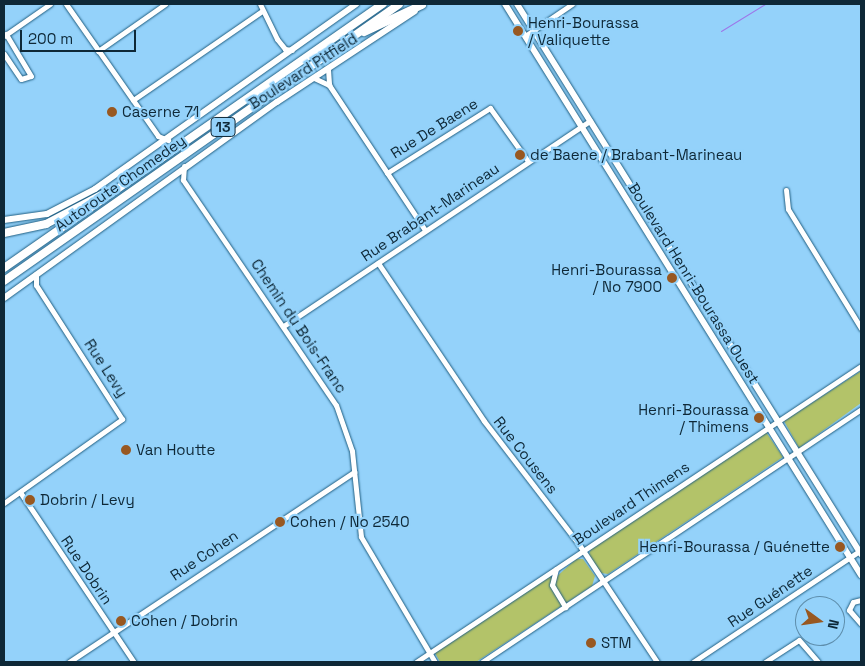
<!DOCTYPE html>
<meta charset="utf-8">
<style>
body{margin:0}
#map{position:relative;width:865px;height:666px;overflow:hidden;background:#94d2fa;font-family:"Space Grotesk",sans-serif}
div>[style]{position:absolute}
.green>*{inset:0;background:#b3c369}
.stream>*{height:1px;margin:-0.5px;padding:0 0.5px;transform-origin:0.5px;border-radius:0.5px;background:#9d76e9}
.roads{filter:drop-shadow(0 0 1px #215f82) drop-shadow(0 0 1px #215f82)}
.minor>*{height:5px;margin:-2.5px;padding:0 2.5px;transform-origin:2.5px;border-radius:2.5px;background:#fff}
.major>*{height:6px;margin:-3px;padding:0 3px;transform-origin:3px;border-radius:3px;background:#fff}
.highway>*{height:8px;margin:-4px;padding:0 4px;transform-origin:4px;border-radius:4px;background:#fff}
.dots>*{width:14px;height:14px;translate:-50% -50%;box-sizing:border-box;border:2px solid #94d2fa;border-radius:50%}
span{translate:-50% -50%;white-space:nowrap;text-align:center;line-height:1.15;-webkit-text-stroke:4.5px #94d2fa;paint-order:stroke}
.shield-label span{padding:1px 4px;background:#94d2fa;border:1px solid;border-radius:4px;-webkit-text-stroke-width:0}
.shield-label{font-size:14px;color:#0e2837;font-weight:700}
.poi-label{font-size:15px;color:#0e2837}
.left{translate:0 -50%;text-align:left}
.right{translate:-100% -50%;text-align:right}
.street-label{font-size:15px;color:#0e2837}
.frame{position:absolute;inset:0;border:5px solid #0e2837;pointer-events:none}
.north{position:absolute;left:795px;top:596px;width:50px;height:50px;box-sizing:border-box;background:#94d2fa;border:1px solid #5e8eac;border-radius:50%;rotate:104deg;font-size:14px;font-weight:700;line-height:20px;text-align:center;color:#0e2837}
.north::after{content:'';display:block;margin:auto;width:18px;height:22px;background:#985821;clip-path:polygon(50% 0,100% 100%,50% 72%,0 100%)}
.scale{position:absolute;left:20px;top:30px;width:116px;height:22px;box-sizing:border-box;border:2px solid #0e2837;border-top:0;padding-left:6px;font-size:15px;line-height:18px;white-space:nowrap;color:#0e2837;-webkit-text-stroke:4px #94d2fa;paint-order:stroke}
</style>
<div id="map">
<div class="green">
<i style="clip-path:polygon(861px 371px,861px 403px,799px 448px,784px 421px)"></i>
<i style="clip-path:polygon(766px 432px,783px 457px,608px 574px,601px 573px,589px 555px,591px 548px)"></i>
<i style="clip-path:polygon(576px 559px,583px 559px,595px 576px,592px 586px,476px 662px,440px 662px,435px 653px,550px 576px,554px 579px)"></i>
</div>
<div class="stream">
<i style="left:721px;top:31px;width:52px;rotate:-31.5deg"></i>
</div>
<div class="roads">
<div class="minor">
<i style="left:66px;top:4px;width:161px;rotate:55.1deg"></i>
<i style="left:158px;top:136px;width:11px;rotate:22deg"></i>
<i style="left:260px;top:4px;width:39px;rotate:64deg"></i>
<i style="left:277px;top:39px;width:13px;rotate:51deg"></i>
<i style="left:285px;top:49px;width:7px;rotate:8deg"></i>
<i style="left:4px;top:36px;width:56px;rotate:-34.8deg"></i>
<i style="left:525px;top:36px;width:57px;rotate:-34.2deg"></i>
<i style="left:98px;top:51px;width:82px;rotate:-35deg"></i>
<i style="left:4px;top:54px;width:30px;rotate:56deg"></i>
<i style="left:21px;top:79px;width:10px;rotate:-17deg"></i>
<i style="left:31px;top:76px;width:49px;rotate:-120.8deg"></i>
<i style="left:328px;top:69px;width:16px;rotate:86deg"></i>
<i style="left:314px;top:78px;width:17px;rotate:25deg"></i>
<i style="left:329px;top:85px;width:174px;rotate:56.5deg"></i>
<i style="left:133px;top:100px;width:157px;rotate:-34.6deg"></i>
<i style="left:184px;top:166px;width:14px;rotate:94deg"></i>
<i style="left:183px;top:180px;width:272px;rotate:55.8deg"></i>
<i style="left:336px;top:405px;width:49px;rotate:70.8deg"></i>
<i style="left:352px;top:451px;width:86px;rotate:84deg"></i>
<i style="left:361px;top:537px;width:145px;rotate:59.4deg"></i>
<i style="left:387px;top:173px;width:122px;rotate:-32.3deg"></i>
<i style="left:490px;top:108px;width:65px;rotate:54.4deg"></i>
<i style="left:786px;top:190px;width:19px;rotate:84deg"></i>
<i style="left:788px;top:209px;width:140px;rotate:58.5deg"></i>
<i style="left:378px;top:263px;width:190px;rotate:56.1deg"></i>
<i style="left:484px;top:421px;width:154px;rotate:52.4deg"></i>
<i style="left:578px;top:543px;width:143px;rotate:56.4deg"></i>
<i style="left:285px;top:325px;width:367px;rotate:-33.8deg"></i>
<i style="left:20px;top:492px;width:205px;rotate:56.2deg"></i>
<i style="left:4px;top:503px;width:145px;rotate:-35.4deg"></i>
<i style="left:122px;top:419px;width:159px;rotate:-122.7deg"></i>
<i style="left:36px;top:285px;width:11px;rotate:-90deg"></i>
<i style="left:556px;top:569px;width:16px;rotate:104deg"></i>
<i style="left:552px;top:585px;width:26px;rotate:59deg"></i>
<i style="left:861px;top:600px;width:8px;rotate:166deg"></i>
<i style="left:853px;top:602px;width:9px;rotate:117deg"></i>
<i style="left:849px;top:610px;width:18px;rotate:49deg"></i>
<i style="left:69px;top:662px;width:343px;rotate:-33.7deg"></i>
<i style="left:416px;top:662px;width:534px;rotate:-33.63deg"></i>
<i style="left:482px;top:662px;width:456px;rotate:-33.7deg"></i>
<i style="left:693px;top:662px;width:202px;rotate:-33.7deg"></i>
<i style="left:765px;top:662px;width:40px;rotate:-32.9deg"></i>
<i style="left:799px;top:640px;width:29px;rotate:49deg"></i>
</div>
<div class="major">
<i style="left:505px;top:4px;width:673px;rotate:58.06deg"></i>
<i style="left:517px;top:4px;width:649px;rotate:57.98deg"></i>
<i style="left:4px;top:220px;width:43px;rotate:-7.9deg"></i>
<i style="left:47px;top:214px;width:54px;rotate:-27.5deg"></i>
<i style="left:95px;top:189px;width:320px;rotate:-35.3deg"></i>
<i style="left:4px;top:298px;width:336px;rotate:-35.7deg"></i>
<i style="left:277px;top:102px;width:165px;rotate:-33.4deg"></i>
</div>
<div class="highway">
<i style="left:364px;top:32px;width:64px;rotate:-25deg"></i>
<i style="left:4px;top:233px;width:43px;rotate:-12.1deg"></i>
<i style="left:46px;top:224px;width:71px;rotate:-27.6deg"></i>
<i style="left:4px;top:268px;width:462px;rotate:-34.9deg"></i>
<i style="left:4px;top:281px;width:482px;rotate:-35deg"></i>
</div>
</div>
<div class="dots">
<i style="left:518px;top:31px;background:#985821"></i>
<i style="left:112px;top:112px;background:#985821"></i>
<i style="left:520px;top:155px;background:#985821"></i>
<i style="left:672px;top:278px;background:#985821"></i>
<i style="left:759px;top:418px;background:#985821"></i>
<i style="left:126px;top:450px;background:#985821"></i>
<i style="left:30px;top:500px;background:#985821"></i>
<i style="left:280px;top:522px;background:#985821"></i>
<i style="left:840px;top:547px;background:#985821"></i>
<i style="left:121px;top:621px;background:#985821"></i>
<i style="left:591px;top:643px;background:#985821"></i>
</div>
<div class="shield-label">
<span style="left:223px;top:127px">13</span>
</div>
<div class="poi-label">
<span class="left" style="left:528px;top:31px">Henri-Bourassa<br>/ Valiquette</span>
<span class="left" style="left:122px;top:112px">Caserne 71</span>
<span class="left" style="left:530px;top:155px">de Baene / Brabant-Marineau</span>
<span class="right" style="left:662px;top:278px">Henri-Bourassa<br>/ No 7900</span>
<span class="right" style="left:749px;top:418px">Henri-Bourassa<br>/ Thimens</span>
<span class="left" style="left:136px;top:450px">Van Houtte</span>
<span class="left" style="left:40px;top:500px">Dobrin / Levy</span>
<span class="left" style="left:290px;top:522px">Cohen / No 2540</span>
<span class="right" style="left:830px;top:547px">Henri-Bourassa / Guénette</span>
<span class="left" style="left:131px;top:621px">Cohen / Dobrin</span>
<span class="left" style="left:601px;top:643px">STM</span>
</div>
<div class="street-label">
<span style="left:303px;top:71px;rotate:-33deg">Boulevard Pitfield</span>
<span style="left:434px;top:128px;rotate:-32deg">Rue De Baene</span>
<span style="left:120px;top:183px;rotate:-35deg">Autoroute Chomedey</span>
<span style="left:430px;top:212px;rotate:-34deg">Rue Brabant-Marineau</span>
<span style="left:694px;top:283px;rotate:58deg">Boulevard Henri-Bourassa Ouest</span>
<span style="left:299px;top:326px;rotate:56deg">Chemin du Bois-Franc</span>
<span style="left:106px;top:368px;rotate:57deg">Rue Levy</span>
<span style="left:526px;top:455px;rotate:52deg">Rue Cousens</span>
<span style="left:631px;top:503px;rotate:-34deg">Boulevard Thimens</span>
<span style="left:204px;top:555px;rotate:-34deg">Rue Cohen</span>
<span style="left:87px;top:570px;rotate:56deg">Rue Dobrin</span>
<span style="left:770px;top:596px;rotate:-34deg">Rue Guénette</span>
</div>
<div class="frame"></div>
<div class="north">N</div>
<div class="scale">200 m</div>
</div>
